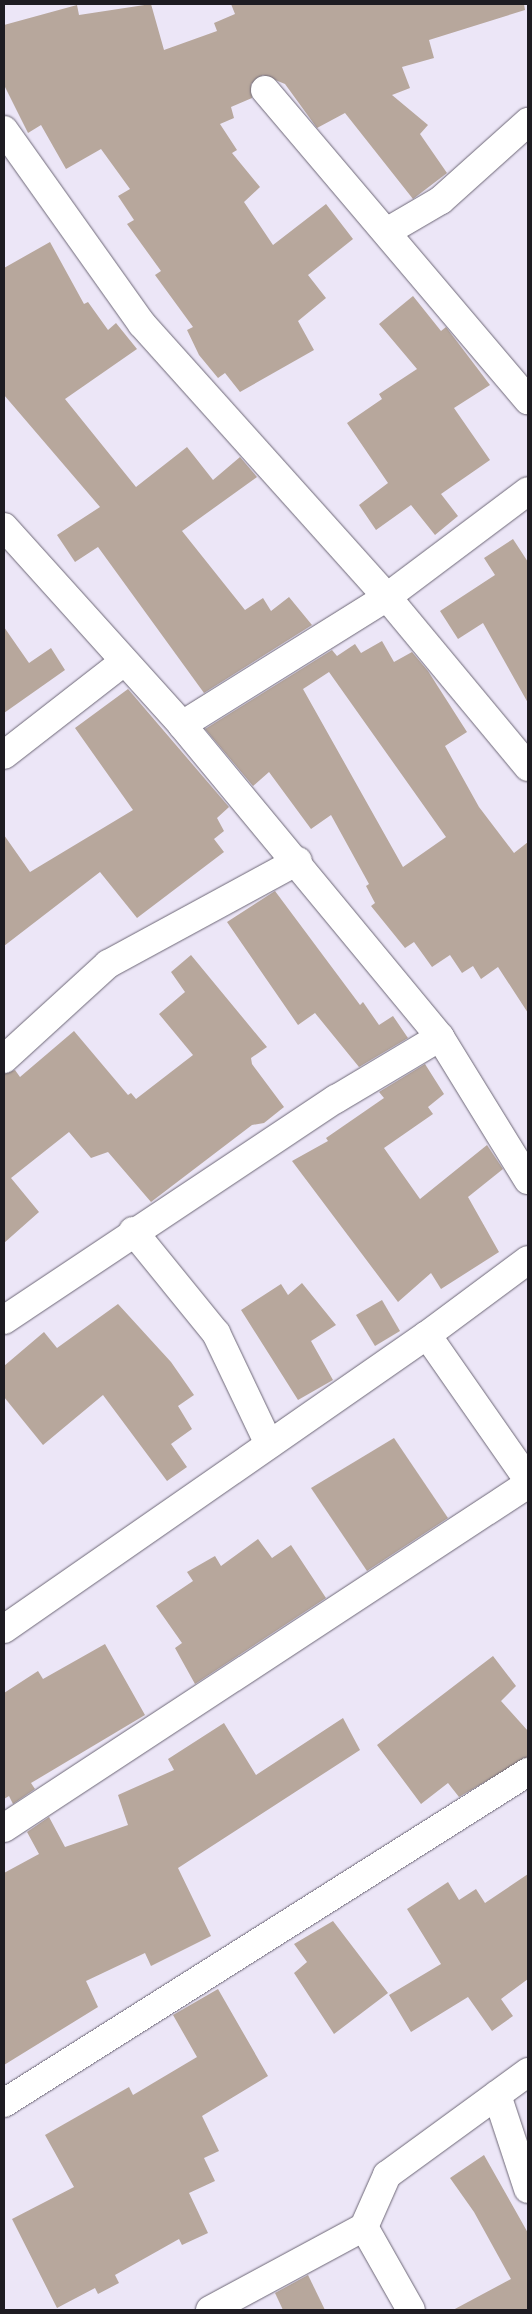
<!DOCTYPE html>
<style>
body{margin:0}
#map{position:relative;width:532px;height:2314px;overflow:hidden;background:#ece6f7;font-family:Ubuntu,sans-serif}
div>[style]{position:absolute}
.building>*{inset:0;background:#b7a79c}
.roads{filter:drop-shadow(0 0 1px #6d6776) drop-shadow(0 0 1px #6d6776)}
.street>*{height:28px;margin:-14px;padding:0 14px;transform-origin:14px;border-radius:14px;background:#fff}
span{translate:-50% -50%;white-space:nowrap;text-align:center;line-height:1.15;-webkit-text-stroke:4px #f8f4ff;paint-order:stroke}
.frame{position:absolute;inset:0;border:5px solid #1e1c22;pointer-events:none}
</style>
<div id="map">
<div class="building">
<i style="clip-path:polygon(151px 4px,164px 50px,217px 31px,214px 23px,235px 14px,231px 4px,524px 4px,525px 10px,429px 40px,434px 58px,402px 67px,410px 88px,392px 95px,428px 125px,420px 134px,447px 173px,413px 199px,345px 113px,317px 128px,285px 84px,263px 75px,251px 84px,252px 98px,231px 107px,234px 118px,220px 124px,237px 150px,232px 153px,260px 187px,244px 202px,273px 245px,326px 204px,353px 239px,308px 275px,326px 298px,298px 321px,314px 350px,240px 392px,225px 373px,218px 378px,199px 355px,187px 330px,193px 327px,155px 275px,161px 271px,127px 224px,134px 220px,118px 196px,130px 189px,101px 149px,66px 169px,41px 125px,28px 133px,4px 85px,4px 25px,77px 5px,79px 15px)"></i>
<i style="clip-path:polygon(50px 242px,84px 304px,88px 302px,108px 330px,116px 323px,137px 349px,65px 399px,136px 487px,187px 447px,213px 480px,240px 457px,257px 477px,182px 531px,245px 610px,263px 598px,271px 611px,289px 597px,312px 625px,204px 693px,98px 547px,75px 562px,57px 535px,100px 507px,4px 395px,4px 268px)"></i>
<i style="clip-path:polygon(413px 296px,441px 331px,446px 327px,490px 385px,454px 408px,490px 460px,441px 494px,458px 516px,435px 535px,411px 505px,376px 530px,359px 505px,388px 483px,347px 423px,382px 399px,379px 394px,417px 369px,379px 324px)"></i>
<i style="clip-path:polygon(513px 539px,528px 562px,528px 703px,483px 623px,458px 639px,440px 611px,495px 575px,484px 558px)"></i>
<i style="clip-path:polygon(4px 627px,29px 663px,51px 648px,65px 670px,4px 713px)"></i>
<i style="clip-path:polygon(evenodd,382px 641px,394px 662px,412px 652px,428px 671px,467px 732px,445px 746px,479px 807px,514px 853px,528px 842px,528px 1013px,498px 967px,481px 979px,473px 966px,462px 973px,450px 955px,432px 967px,414px 942px,405px 948px,371px 906px,375px 903px,366px 886px,369px 884px,331px 815px,311px 829px,269px 772px,253px 786px,205px 729px,332px 650px,337px 656px,355px 644px,361px 653px,382px 641px,329px 672px,446px 837px,403px 867px,303px 689px,329px 672px)"></i>
<i style="clip-path:polygon(128px 689px,229px 807px,217px 818px,224px 831px,214px 839px,224px 852px,137px 918px,100px 872px,4px 946px,4px 835px,30px 872px,133px 810px,75px 728px)"></i>
<i style="clip-path:polygon(275px 891px,360px 1005px,363px 1002px,379px 1025px,393px 1016px,408px 1038px,359px 1067px,315px 1013px,298px 1025px,227px 922px)"></i>
<i style="clip-path:polygon(191px 955px,267px 1047px,251px 1058px,252px 1064px,284px 1107px,264px 1123px,252px 1125px,151px 1202px,108px 1152px,91px 1158px,69px 1132px,11px 1178px,39px 1212px,4px 1243px,4px 1074px,15px 1070px,20px 1077px,74px 1031px,128px 1095px,131px 1093px,136px 1099px,193px 1055px,159px 1014px,185px 992px,171px 972px)"></i>
<i style="clip-path:polygon(425px 1064px,444px 1094px,428px 1107px,433px 1114px,384px 1148px,420px 1199px,487px 1145px,503px 1169px,468px 1197px,499px 1252px,441px 1289px,431px 1273px,398px 1302px,292px 1161px,328px 1141px,326px 1138px,384px 1098px,379px 1092px)"></i>
<i style="clip-path:polygon(302px 1283px,336px 1325px,311px 1341px,333px 1380px,298px 1400px,241px 1310px,281px 1284px,288px 1295px)"></i>
<i style="clip-path:polygon(382px 1300px,400px 1331px,375px 1346px,356px 1315px)"></i>
<i style="clip-path:polygon(118px 1304px,171px 1362px,194px 1395px,178px 1406px,192px 1429px,171px 1444px,187px 1467px,167px 1481px,103px 1395px,43px 1445px,4px 1397px,4px 1366px,44px 1332px,57px 1348px)"></i>
<i style="clip-path:polygon(394px 1438px,448px 1518px,367px 1571px,311px 1488px)"></i>
<i style="clip-path:polygon(258px 1539px,272px 1558px,291px 1545px,326px 1598px,195px 1684px,175px 1648px,182px 1643px,156px 1606px,193px 1581px,187px 1572px,215px 1556px,221px 1566px)"></i>
<i style="clip-path:polygon(105px 1644px,145px 1715px,31px 1783px,35px 1789px,13px 1804px,9px 1796px,4px 1799px,4px 1693px,38px 1671px,43px 1679px)"></i>
<i style="clip-path:polygon(493px 1656px,516px 1686px,501px 1701px,528px 1731px,528px 1757px,459px 1797px,448px 1783px,421px 1804px,377px 1745px)"></i>
<i style="clip-path:polygon(343px 1718px,360px 1750px,178px 1868px,211px 1936px,151px 1966px,145px 1953px,86px 1981px,98px 2007px,4px 2065px,4px 1873px,39px 1854px,27px 1832px,49px 1817px,65px 1847px,128px 1825px,118px 1795px,174px 1770px,168px 1759px,224px 1723px,256px 1775px)"></i>
<i style="clip-path:polygon(528px 1874px,528px 1979px,501px 1999px,513px 2016px,492px 2031px,468px 1997px,411px 2032px,389px 1995px,441px 1964px,407px 1909px,448px 1882px,459px 1900px,476px 1889px,485px 1903px)"></i>
<i style="clip-path:polygon(333px 1921px,388px 1993px,334px 2034px,294px 1973px,307px 1962px,294px 1944px)"></i>
<i style="clip-path:polygon(218px 1989px,268px 2076px,202px 2116px,219px 2151px,204px 2158px,215px 2181px,189px 2193px,208px 2233px,182px 2245px,179px 2239px,115px 2275px,119px 2283px,98px 2294px,95px 2288px,57px 2308px,12px 2219px,74px 2187px,45px 2135px,129px 2087px,133px 2095px,197px 2057px,173px 2015px)"></i>
<i style="clip-path:polygon(484px 2155px,528px 2233px,528px 2310px,453px 2310px,511px 2279px,474px 2212px,450px 2178px)"></i>
<i style="clip-path:polygon(308px 2275px,325px 2310px,283px 2310px,275px 2293px)"></i>
</div>
<div class="roads">
<div class="street">
<i style="left:265px;top:90px;width:407px;rotate:49.7deg"></i>
<i style="left:4px;top:130px;width:238px;rotate:54.6deg"></i>
<i style="left:142px;top:324px;width:367px;rotate:48.1deg"></i>
<i style="left:387px;top:597px;width:221px;rotate:50.3deg"></i>
<i style="left:388px;top:231px;width:61px;rotate:-30.3deg"></i>
<i style="left:441px;top:200px;width:117px;rotate:-41.9deg"></i>
<i style="left:4px;top:527px;width:266px;rotate:48deg"></i>
<i style="left:182px;top:725px;width:405px;rotate:50.4deg"></i>
<i style="left:440px;top:1037px;width:168px;rotate:58.4deg"></i>
<i style="left:182px;top:725px;width:242px;rotate:-32deg"></i>
<i style="left:387px;top:597px;width:176px;rotate:-36.9deg"></i>
<i style="left:4px;top:755px;width:150px;rotate:-37.9deg"></i>
<i style="left:4px;top:1059px;width:141px;rotate:-42.4deg"></i>
<i style="left:108px;top:964px;width:216px;rotate:-28.5deg"></i>
<i style="left:133px;top:1231px;width:132px;rotate:50.9deg"></i>
<i style="left:216px;top:1333px;width:123px;rotate:64.5deg"></i>
<i style="left:528px;top:1260px;width:126px;rotate:143.4deg"></i>
<i style="left:427px;top:1335px;width:177px;rotate:55.1deg"></i>
<i style="left:4px;top:1320px;width:399px;rotate:-33.7deg"></i>
<i style="left:336px;top:1099px;width:121px;rotate:-30.8deg"></i>
<i style="left:4px;top:1629px;width:515px;rotate:-34.8deg"></i>
<i style="left:4px;top:1828px;width:627px;rotate:-33.28deg"></i>
<i style="left:497px;top:2095px;width:99px;rotate:71.7deg"></i>
<i style="left:4px;top:2103px;width:620px;rotate:-32.28deg"></i>
<i style="left:364px;top:2227px;width:57px;rotate:-66.1deg"></i>
<i style="left:387px;top:2175px;width:175px;rotate:-36.1deg"></i>
<i style="left:210px;top:2310px;width:175px;rotate:-28.3deg"></i>
<i style="left:364px;top:2227px;width:95px;rotate:60.5deg"></i>
</div>
</div>
<div class="frame"></div>
</div>
